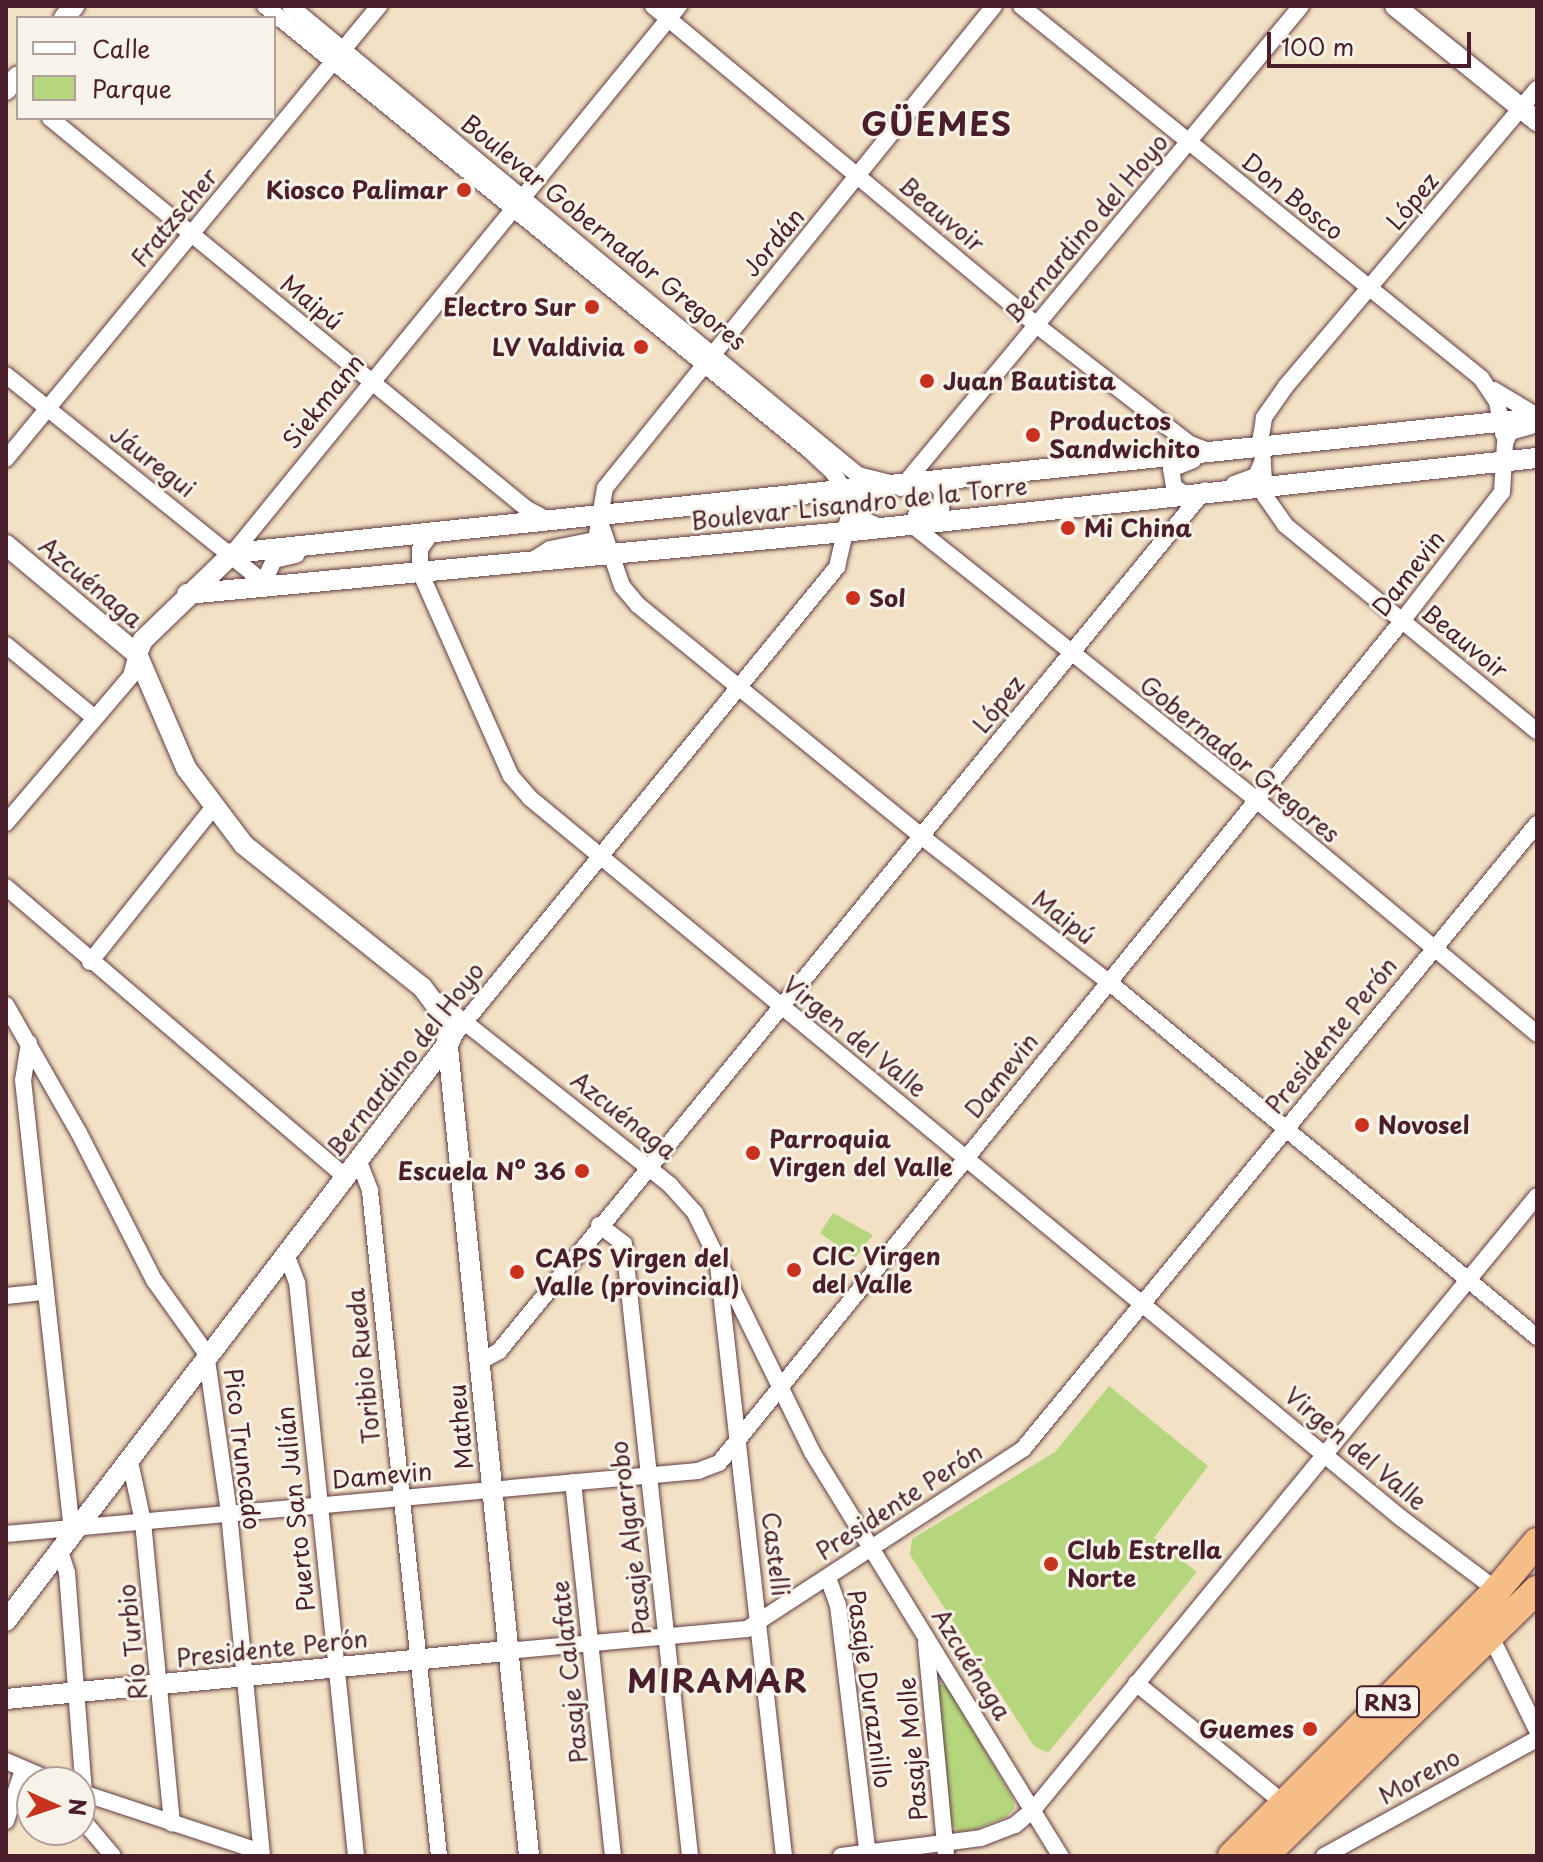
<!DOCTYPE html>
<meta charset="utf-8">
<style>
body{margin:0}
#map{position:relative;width:1543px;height:1862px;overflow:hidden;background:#f2e1c4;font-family:"Playpen Sans",sans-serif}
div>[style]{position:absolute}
.green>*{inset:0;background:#b6d67e}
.roads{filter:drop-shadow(0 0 2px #633c42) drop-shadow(0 0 2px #633c42)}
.minor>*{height:16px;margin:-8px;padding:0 8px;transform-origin:8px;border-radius:8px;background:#fff}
.tertiary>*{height:20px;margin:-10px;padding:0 10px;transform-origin:10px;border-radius:10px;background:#fff}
.trunk>*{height:28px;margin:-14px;padding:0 14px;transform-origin:14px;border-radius:14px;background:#f6be86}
.dots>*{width:22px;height:22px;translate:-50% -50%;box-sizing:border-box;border:4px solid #f7f3e8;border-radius:50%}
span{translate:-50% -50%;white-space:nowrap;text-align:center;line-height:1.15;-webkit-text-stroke:6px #f7f3e8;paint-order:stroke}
.shield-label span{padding:2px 6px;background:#f7f3e8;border:2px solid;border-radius:6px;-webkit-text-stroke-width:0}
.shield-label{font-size:22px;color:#4a1f2b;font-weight:700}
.poi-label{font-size:24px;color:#4a1f2b;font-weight:700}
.right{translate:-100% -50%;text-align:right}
.left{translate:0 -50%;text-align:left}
.street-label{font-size:24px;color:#4a1f2b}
.district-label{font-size:32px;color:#4a1f2b;font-weight:700;letter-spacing:2px}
.frame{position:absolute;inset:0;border:8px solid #4a1f2b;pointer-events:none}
.legend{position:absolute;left:16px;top:16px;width:260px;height:104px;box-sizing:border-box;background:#f7f3e8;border:2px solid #b29e9c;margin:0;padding:10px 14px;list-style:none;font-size:24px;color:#4a1f2b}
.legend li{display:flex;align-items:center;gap:16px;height:40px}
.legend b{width:40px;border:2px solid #b29e9c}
.north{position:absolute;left:16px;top:1766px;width:80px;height:80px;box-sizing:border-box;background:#f7f3e8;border:2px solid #b29e9c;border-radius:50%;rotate:93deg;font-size:22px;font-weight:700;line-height:32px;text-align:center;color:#4a1f2b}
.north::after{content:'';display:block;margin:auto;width:28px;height:36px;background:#c8321e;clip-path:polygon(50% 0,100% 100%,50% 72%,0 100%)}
.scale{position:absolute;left:1267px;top:32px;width:204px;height:36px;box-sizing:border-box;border:4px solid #4a1f2b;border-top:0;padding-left:10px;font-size:24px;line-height:28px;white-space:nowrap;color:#4a1f2b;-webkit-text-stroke:6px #f7f3e8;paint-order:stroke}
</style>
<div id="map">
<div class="green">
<i style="clip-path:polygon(833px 1213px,873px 1235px,855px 1258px,820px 1233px)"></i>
<i style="clip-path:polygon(1109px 1386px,1208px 1466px,1154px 1538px,1197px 1572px,1048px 1753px,1034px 1746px,910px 1555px,912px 1539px,1055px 1452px)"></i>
<i style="clip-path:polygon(939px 1684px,947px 1686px,1013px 1799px,1015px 1808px,1006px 1817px,976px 1829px,958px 1832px,949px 1821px,935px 1690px)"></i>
</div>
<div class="roads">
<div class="minor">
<i style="left:265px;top:6px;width:701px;rotate:39.21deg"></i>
<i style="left:808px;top:449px;width:33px;rotate:43deg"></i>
<i style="left:832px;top:471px;width:59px;rotate:56.9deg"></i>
<i style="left:864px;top:520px;width:17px;rotate:24deg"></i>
<i style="left:290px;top:6px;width:737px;rotate:39.55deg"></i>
<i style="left:858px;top:475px;width:30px;rotate:14deg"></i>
<i style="left:653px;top:6px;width:502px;rotate:39.75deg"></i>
<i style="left:1039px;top:327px;width:191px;rotate:37.8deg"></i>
<i style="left:1190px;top:444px;width:17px;rotate:21deg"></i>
<i style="left:1021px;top:6px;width:592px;rotate:38.96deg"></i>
<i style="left:1481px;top:378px;width:29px;rotate:56deg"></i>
<i style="left:1497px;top:402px;width:33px;rotate:79deg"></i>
<i style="left:1537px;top:89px;width:389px;rotate:130.2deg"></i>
<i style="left:1286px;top:386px;width:39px;rotate:125deg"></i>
<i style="left:1264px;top:418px;width:18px;rotate:99deg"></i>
<i style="left:1261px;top:436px;width:60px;rotate:86.2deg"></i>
<i style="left:1265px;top:496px;width:35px;rotate:55deg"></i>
<i style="left:1285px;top:525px;width:325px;rotate:39.3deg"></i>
<i style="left:50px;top:118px;width:617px;rotate:39.34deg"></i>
<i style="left:527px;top:509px;width:21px;rotate:28deg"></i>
<i style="left:6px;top:375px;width:339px;rotate:38.8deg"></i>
<i style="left:1494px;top:390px;width:50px;rotate:31.2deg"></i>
<i style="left:6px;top:459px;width:587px;rotate:-50.53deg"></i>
<i style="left:1234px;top:484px;width:23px;rotate:-20deg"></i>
<i style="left:1256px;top:476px;width:17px;rotate:-66deg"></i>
<i style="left:901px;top:488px;width:626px;rotate:-50.31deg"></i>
<i style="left:1186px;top:495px;width:14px;rotate:-146deg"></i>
<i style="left:1174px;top:487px;width:18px;rotate:-99deg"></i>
<i style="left:1171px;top:469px;width:24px;rotate:-22deg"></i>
<i style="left:597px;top:513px;width:77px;rotate:71.1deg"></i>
<i style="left:622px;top:586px;width:25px;rotate:50deg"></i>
<i style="left:638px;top:605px;width:365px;rotate:39.2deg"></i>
<i style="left:921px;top:836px;width:239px;rotate:37.9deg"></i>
<i style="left:1110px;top:983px;width:555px;rotate:39.66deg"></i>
<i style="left:916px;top:515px;width:26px;rotate:-13deg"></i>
<i style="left:941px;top:509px;width:18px;rotate:-87deg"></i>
<i style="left:942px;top:491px;width:17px;rotate:-135deg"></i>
<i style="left:911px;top:524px;width:439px;rotate:38.6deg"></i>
<i style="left:1254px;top:798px;width:368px;rotate:39.8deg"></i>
<i style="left:432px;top:532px;width:21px;rotate:125deg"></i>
<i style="left:420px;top:549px;width:23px;rotate:90deg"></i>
<i style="left:420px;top:572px;width:223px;rotate:66deg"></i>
<i style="left:511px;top:776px;width:29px;rotate:49deg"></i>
<i style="left:530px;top:798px;width:1130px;rotate:39.58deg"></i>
<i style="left:1401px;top:1518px;width:126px;rotate:37deg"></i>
<i style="left:233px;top:553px;width:706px;rotate:-50.81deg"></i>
<i style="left:533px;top:560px;width:20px;rotate:-33deg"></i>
<i style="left:550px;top:549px;width:47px;rotate:-11.1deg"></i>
<i style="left:596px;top:540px;width:53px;rotate:-80.2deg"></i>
<i style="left:605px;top:488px;width:619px;rotate:-51.09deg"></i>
<i style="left:270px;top:587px;width:12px;rotate:-104deg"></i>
<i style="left:267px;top:575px;width:17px;rotate:-65deg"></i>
<i style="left:274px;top:560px;width:23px;rotate:-13deg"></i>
<i style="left:6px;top:645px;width:115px;rotate:39.4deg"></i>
<i style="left:6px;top:823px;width:193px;rotate:-49.6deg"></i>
<i style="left:131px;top:676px;width:23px;rotate:-75deg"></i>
<i style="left:6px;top:887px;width:446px;rotate:40.5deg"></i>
<i style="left:90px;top:962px;width:196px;rotate:-51.4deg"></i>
<i style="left:438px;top:1001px;width:296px;rotate:38.4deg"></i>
<i style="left:670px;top:1185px;width:38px;rotate:48deg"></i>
<i style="left:695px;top:1213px;width:266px;rotate:63.9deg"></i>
<i style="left:812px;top:1452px;width:475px;rotate:58.4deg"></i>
<i style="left:6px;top:1005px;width:147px;rotate:60.3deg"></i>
<i style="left:79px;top:1133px;width:165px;rotate:63deg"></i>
<i style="left:154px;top:1280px;width:90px;rotate:54.5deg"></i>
<i style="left:206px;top:1353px;width:162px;rotate:81.8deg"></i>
<i style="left:229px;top:1513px;width:345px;rotate:84.5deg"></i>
<i style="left:451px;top:1039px;width:610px;rotate:-50.72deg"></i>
<i style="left:837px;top:567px;width:62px;rotate:-76.9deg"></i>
<i style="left:851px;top:507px;width:17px;rotate:-40deg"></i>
<i style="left:864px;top:496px;width:15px;rotate:-11deg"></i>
<i style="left:29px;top:1043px;width:37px;rotate:99deg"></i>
<i style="left:23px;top:1080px;width:453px;rotate:83.8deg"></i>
<i style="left:358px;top:1159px;width:34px;rotate:69deg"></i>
<i style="left:370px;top:1191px;width:669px;rotate:84.08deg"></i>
<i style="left:599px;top:1225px;width:31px;rotate:37deg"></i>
<i style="left:624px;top:1244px;width:616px;rotate:83.84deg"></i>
<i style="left:286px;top:1254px;width:30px;rotate:69deg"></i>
<i style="left:297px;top:1282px;width:577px;rotate:84.13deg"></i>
<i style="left:718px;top:1265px;width:595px;rotate:83.63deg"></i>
<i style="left:6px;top:1296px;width:37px;rotate:-6deg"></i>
<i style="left:481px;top:1361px;width:21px;rotate:-29deg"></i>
<i style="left:499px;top:1351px;width:1113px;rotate:-50.65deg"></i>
<i style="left:129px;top:1457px;width:66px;rotate:77.8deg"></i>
<i style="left:143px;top:1522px;width:303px;rotate:84.5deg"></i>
<i style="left:573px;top:1482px;width:376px;rotate:83.9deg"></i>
<i style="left:6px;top:1534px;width:695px;rotate:-5.2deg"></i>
<i style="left:698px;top:1471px;width:22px;rotate:-21deg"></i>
<i style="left:719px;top:1463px;width:1084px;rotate:-50.95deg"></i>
<i style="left:1402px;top:621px;width:163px;rotate:-52.2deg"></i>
<i style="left:1502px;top:492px;width:49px;rotate:-86.5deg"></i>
<i style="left:1505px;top:443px;width:12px;rotate:-66deg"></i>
<i style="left:1510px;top:432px;width:22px;rotate:-16deg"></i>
<i style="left:59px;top:1548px;width:25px;rotate:72deg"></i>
<i style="left:67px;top:1572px;width:222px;rotate:85.6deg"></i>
<i style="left:828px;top:1578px;width:29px;rotate:70deg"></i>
<i style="left:838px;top:1605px;width:253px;rotate:83.2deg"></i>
<i style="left:1493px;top:1630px;width:9px;rotate:96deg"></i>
<i style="left:1492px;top:1639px;width:102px;rotate:63.7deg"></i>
<i style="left:926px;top:1643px;width:214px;rotate:84.6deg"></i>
<i style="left:506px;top:1651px;width:242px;rotate:-5.2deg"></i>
<i style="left:747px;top:1629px;width:330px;rotate:-33.1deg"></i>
<i style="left:1023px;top:1449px;width:809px;rotate:-50.57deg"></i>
<i style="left:1136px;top:1683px;width:193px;rotate:39.1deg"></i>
<i style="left:6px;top:1761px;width:53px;rotate:23.2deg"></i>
<i style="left:80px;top:1792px;width:191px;rotate:18.3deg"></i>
<i style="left:80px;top:1817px;width:51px;rotate:49.8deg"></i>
<i style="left:6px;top:1821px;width:54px;rotate:-71.6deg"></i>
<i style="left:841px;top:1856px;width:141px;rotate:-7.3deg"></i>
<i style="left:981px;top:1838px;width:36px;rotate:-21deg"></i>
<i style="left:1015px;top:1825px;width:23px;rotate:-40deg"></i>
<i style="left:1033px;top:1810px;width:794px;rotate:-50.62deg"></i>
<i style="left:1324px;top:1856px;width:243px;rotate:-28.8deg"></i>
</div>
<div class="tertiary">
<i style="left:1395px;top:6px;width:183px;rotate:39deg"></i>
<i style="left:64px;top:18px;width:16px;rotate:-50deg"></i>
<i style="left:6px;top:90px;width:18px;rotate:-49deg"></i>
<i style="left:6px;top:545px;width:170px;rotate:39.8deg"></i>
<i style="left:137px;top:654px;width:124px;rotate:66.7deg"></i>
<i style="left:186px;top:768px;width:96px;rotate:53deg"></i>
<i style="left:244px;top:845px;width:228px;rotate:38.6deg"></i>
<i style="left:422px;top:987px;width:38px;rotate:53deg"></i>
<i style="left:445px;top:1017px;width:843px;rotate:84.28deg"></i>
<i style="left:187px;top:594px;width:660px;rotate:-5.39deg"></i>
<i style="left:844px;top:532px;width:697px;rotate:-6.1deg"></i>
<i style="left:137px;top:654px;width:15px;rotate:-67deg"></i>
<i style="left:143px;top:640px;width:125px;rotate:-44deg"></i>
<i style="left:233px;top:553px;width:1311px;rotate:-5.91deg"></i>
<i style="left:6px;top:1621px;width:733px;rotate:-52.6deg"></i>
<i style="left:6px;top:1699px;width:502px;rotate:-5.48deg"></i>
</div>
<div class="trunk">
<i style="left:1232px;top:1856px;width:374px;rotate:-45.1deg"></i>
<i style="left:1496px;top:1591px;width:64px;rotate:-50.1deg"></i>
<i style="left:1264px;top:1856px;width:381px;rotate:-44.3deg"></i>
</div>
</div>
<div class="dots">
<i style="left:464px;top:190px;background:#c8321e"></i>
<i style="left:592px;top:307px;background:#c8321e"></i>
<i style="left:641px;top:347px;background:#c8321e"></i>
<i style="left:927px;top:381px;background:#c8321e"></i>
<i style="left:1033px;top:435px;background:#c8321e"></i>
<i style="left:1068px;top:528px;background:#c8321e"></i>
<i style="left:853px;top:598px;background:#c8321e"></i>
<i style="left:1362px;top:1125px;background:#c8321e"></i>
<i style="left:753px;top:1153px;background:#c8321e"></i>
<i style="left:582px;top:1171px;background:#c8321e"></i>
<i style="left:794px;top:1270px;background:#c8321e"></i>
<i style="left:517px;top:1272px;background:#c8321e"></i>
<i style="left:1051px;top:1564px;background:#c8321e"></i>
<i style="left:1310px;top:1729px;background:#c8321e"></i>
</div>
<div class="shield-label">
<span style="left:1388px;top:1702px">RN3</span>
</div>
<div class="poi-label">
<span class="right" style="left:448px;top:190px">Kiosco Palimar</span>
<span class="right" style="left:576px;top:307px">Electro Sur</span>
<span class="right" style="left:625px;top:347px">LV Valdivia</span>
<span class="left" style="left:943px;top:381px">Juan Bautista</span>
<span class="left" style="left:1049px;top:435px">Productos<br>Sandwichito</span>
<span class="left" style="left:1084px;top:528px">Mi China</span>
<span class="left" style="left:869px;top:598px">Sol</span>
<span class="left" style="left:1378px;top:1125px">Novosel</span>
<span class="left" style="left:769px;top:1153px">Parroquia<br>Virgen del Valle</span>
<span class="right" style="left:566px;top:1171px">Escuela Nº 36</span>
<span class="left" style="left:812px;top:1270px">CIC Virgen<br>del Valle</span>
<span class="left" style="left:535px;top:1272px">CAPS Virgen del<br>Valle (provincial)</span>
<span class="left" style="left:1067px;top:1564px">Club Estrella<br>Norte</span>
<span class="right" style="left:1294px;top:1729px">Guemes</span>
</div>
<div class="street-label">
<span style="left:1293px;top:196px;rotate:39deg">Don Bosco</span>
<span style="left:1412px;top:201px;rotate:-50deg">López</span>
<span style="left:942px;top:214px;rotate:40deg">Beauvoir</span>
<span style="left:174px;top:217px;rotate:-50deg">Fratzscher</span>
<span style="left:1086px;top:228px;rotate:-50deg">Bernardino del Hoyo</span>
<span style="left:604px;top:232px;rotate:39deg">Boulevar Gobernador Gregores</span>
<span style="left:773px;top:242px;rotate:-50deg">Jordán</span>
<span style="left:312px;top:302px;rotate:39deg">Maipú</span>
<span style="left:323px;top:401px;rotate:-51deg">Siekmann</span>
<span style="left:153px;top:461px;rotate:38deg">Jáuregui</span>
<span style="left:859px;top:503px;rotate:-6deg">Boulevar Lisandro de la Torre</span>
<span style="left:1408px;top:573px;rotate:-52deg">Damevin</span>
<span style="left:91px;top:582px;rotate:40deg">Azcuénaga</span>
<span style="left:1465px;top:641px;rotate:39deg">Beauvoir</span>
<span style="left:998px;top:704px;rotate:-51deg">López</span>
<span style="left:1240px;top:759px;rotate:39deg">Gobernador Gregores</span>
<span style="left:1064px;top:917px;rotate:38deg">Maipú</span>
<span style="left:1331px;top:1035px;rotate:-51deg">Presidente Perón</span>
<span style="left:855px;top:1036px;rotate:39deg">Virgen del Valle</span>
<span style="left:405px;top:1059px;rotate:-52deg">Bernardino del Hoyo</span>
<span style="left:1001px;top:1075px;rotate:-51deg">Damevin</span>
<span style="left:624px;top:1115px;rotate:38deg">Azcuénaga</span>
<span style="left:363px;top:1366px;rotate:-96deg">Toribio Rueda</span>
<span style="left:460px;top:1427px;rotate:-95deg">Matheu</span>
<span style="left:1356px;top:1448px;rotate:40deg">Virgen del Valle</span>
<span style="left:243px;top:1449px;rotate:83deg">Pico Truncado</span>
<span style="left:382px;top:1475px;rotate:-5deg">Damevin</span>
<span style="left:899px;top:1501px;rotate:-33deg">Presidente Perón</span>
<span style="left:295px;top:1509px;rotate:-96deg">Puerto San Julián</span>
<span style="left:630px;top:1538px;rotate:-97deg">Pasaje Algarrobo</span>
<span style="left:776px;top:1554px;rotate:83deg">Castelli</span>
<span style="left:132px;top:1642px;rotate:-96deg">Río Turbio</span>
<span style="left:272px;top:1648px;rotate:-6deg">Presidente Perón</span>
<span style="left:972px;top:1664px;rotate:58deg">Azcuénaga</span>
<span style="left:569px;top:1672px;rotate:-96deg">Pasaje Calafate</span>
<span style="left:870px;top:1689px;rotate:82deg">Pasaje Duraznillo</span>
<span style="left:912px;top:1749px;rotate:-95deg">Pasaje Molle</span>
<span style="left:1419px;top:1776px;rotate:-29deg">Moreno</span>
</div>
<div class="district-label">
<span style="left:937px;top:123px">GÜEMES</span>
<span style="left:718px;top:1680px">MIRAMAR</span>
</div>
<div class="frame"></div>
<ul class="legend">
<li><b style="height:10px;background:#fff"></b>Calle</li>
<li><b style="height:22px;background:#b6d67e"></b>Parque</li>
</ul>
<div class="north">N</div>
<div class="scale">100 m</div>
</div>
